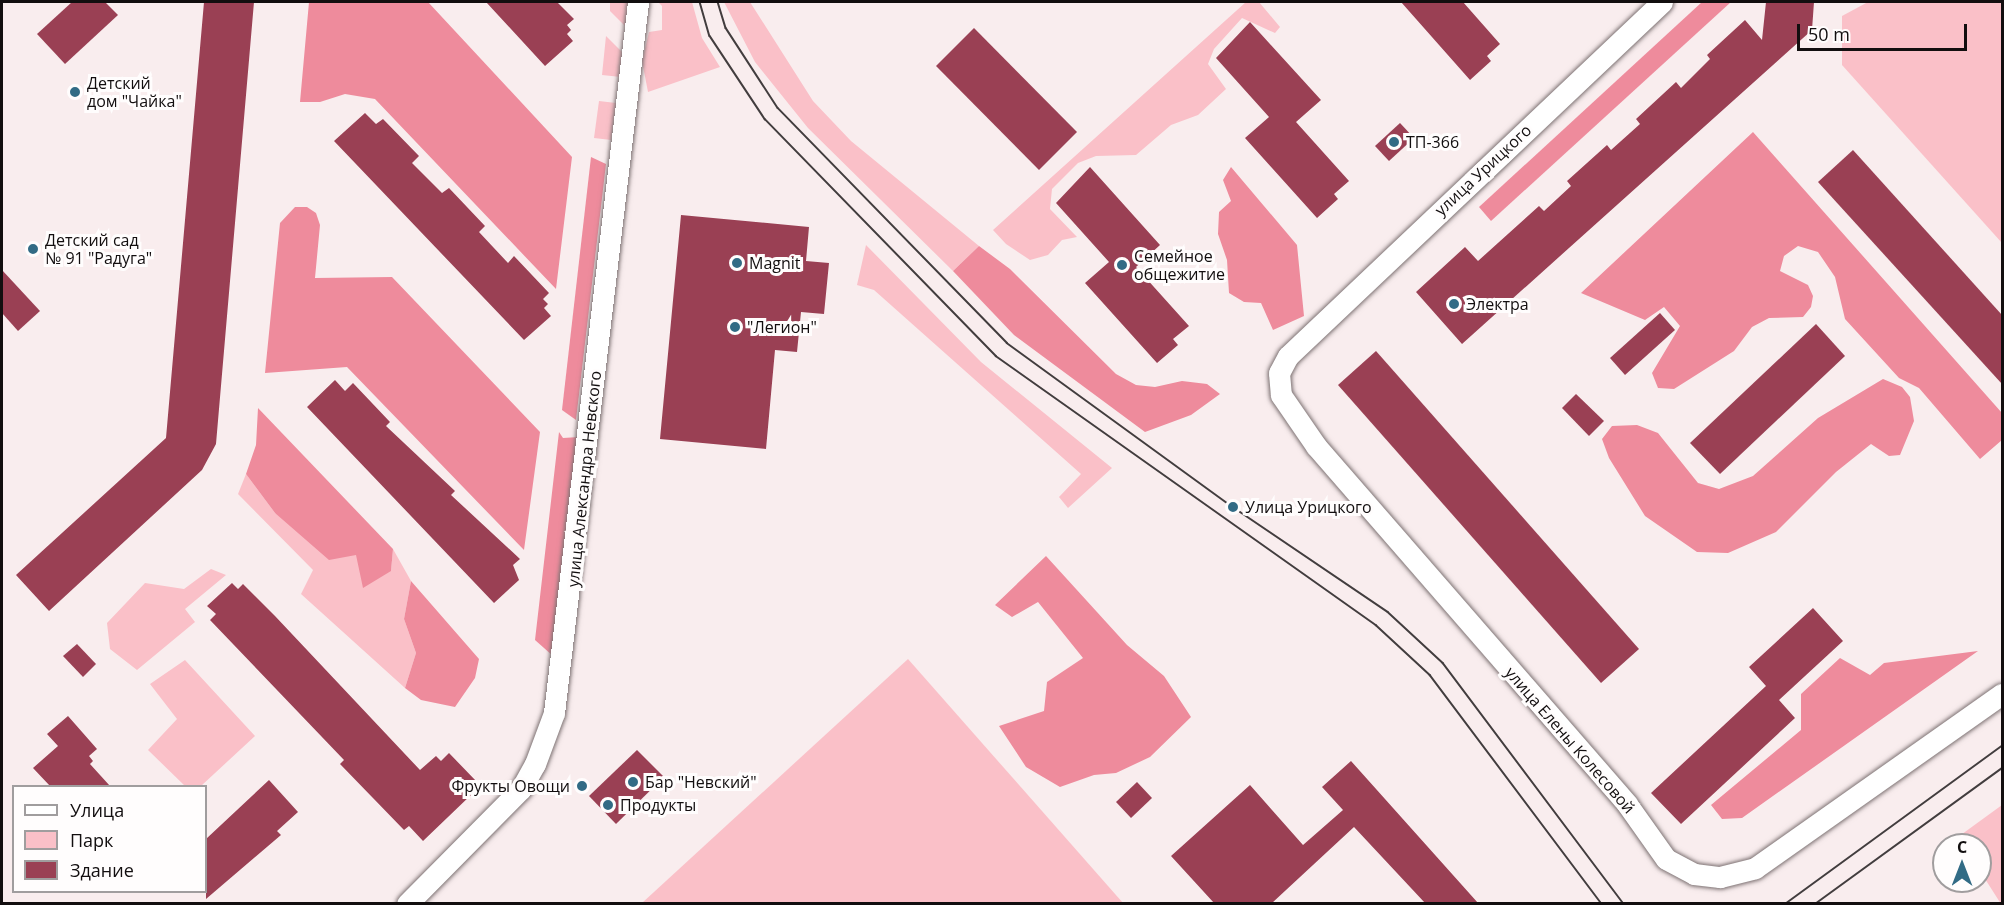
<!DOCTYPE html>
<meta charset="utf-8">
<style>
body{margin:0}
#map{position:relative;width:2004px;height:905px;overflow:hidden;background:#f9edee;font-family:"Open Sans",sans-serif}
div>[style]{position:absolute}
.green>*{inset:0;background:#fac0c8}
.forest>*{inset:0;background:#ee8b9c}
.building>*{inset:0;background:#9a4054}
.roads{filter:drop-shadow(0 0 2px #7d7273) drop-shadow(0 0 2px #7d7273)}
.street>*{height:21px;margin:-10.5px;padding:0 10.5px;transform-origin:10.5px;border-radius:10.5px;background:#fff}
.tram>*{height:1.5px;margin:-0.75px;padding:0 0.75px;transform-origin:0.75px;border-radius:0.75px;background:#423d3e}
.dots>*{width:16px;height:16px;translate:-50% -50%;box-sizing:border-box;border:3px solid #fffdfd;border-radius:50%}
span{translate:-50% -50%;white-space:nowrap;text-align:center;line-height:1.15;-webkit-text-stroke:6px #fffdfd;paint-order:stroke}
.poi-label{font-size:16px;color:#120e0f}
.left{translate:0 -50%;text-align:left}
.right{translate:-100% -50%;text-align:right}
.street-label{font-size:16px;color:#120e0f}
.frame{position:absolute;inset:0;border:3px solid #120e0f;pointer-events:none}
.legend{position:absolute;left:12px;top:785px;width:195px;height:108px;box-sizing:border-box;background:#fffdfd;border:2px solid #a09d9e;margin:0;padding:8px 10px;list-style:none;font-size:18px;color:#120e0f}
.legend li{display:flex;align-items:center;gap:12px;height:30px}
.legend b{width:30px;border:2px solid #a09d9e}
.north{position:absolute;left:1932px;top:833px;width:60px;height:60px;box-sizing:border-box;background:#fffdfd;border:2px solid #a09d9e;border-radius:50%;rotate:0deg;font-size:16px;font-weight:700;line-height:24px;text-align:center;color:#120e0f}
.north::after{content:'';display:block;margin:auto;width:21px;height:27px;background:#326b85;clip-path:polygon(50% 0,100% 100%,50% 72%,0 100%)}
.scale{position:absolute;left:1797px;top:24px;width:170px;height:27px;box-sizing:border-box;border:3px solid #120e0f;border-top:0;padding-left:8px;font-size:18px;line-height:21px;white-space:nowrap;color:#120e0f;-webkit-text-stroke:4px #fffdfd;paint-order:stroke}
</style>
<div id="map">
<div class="green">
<i style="clip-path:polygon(610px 2px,630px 2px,627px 28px,610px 11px)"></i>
<i style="clip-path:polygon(658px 2px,692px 2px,702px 38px,720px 67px,648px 92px,642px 61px,649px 32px,662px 30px,662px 6px)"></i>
<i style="clip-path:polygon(724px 2px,750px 2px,813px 101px,851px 141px,979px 246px,953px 271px,808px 128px,755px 62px)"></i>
<i style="clip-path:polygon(1246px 2px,1259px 2px,1280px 27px,1275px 33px,1242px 18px,1214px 49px,1208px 64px,1226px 89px,1198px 115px,1171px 125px,1136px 155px,1096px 156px,1078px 163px,1052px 189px,1050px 209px,1077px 237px,1062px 240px,1048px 255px,1030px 260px,1006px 244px,993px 230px)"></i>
<i style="clip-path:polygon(1868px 2px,2002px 2px,2002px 243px,1842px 65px,1842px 16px)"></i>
<i style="clip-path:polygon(606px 36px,624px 54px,621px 77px,602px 75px)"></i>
<i style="clip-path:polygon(599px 101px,616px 103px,611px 140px,594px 138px)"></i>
<i style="clip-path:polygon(866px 245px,981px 362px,1112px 468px,1068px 508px,1059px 497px,1081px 474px,874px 290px,857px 285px)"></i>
<i style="clip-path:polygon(246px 474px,275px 513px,356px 555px,391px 571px,393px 549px,411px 581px,404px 619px,416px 653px,405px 688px,301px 594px,313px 570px,238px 494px)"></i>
<i style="clip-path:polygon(211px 569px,226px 575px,185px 609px,195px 622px,137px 670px,110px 649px,107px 623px,145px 583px,184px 589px)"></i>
<i style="clip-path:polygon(908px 659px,1123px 903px,642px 903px)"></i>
<i style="clip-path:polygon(185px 660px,255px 736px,201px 786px,185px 786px,148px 750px,177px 719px,150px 684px)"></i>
<i style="clip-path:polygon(2002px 805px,2002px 903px,2001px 904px,1980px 871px,1980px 845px,1963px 845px,1958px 837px)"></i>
</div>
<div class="forest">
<i style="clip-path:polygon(309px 2px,428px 2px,572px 157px,556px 289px,375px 99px,345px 94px,320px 102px,300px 102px)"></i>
<i style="clip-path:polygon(1702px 2px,1731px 2px,1491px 221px,1479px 207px)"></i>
<i style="clip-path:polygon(1753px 132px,2002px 413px,2002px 440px,1980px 459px,1919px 388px,1899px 378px,1845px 319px,1835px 277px,1818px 252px,1798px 246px,1784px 256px,1780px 271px,1808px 285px,1813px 296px,1811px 307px,1803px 317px,1769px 318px,1752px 327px,1734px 351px,1674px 389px,1658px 388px,1652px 373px,1680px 326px,1664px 307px,1645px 320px,1581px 293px)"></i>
<i style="clip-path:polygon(591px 157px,606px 164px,576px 420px,562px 410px)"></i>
<i style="clip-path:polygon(1231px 167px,1297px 245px,1304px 316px,1273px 330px,1261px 303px,1244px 302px,1229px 293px,1227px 260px,1218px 234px,1219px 212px,1231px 201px,1223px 180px)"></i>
<i style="clip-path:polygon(295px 207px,307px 207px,316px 213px,320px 225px,315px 278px,392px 277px,540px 432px,524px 550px,347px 367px,265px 373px,280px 223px)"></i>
<i style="clip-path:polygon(979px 246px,1010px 269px,1116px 374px,1136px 385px,1155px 387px,1182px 381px,1207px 384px,1220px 394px,1191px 415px,1145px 432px,1014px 335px,953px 271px)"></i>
<i style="clip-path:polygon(1883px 379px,1902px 387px,1910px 397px,1914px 421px,1900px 455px,1889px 456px,1871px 444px,1836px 472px,1776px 532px,1728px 553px,1697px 552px,1645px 516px,1609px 458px,1602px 439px,1612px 426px,1637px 425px,1658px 433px,1698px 483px,1719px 489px,1753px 476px,1818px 418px)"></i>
<i style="clip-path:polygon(258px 408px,393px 549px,391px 571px,363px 588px,356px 555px,329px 560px,275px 513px,246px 474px,256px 445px)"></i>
<i style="clip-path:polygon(559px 432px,563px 438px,579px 437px,553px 656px,535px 640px)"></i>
<i style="clip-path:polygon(1046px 556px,1127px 645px,1164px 676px,1191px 717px,1150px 757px,1116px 773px,1094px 775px,1060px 787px,1026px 767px,999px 726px,1044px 711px,1047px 682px,1083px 658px,1038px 602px,1012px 617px,995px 605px)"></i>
<i style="clip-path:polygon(411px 581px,479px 659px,475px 678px,455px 707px,421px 700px,405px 688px,416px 653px,404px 619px)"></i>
<i style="clip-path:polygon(1978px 651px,1742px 818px,1722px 819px,1711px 805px,1801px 730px,1801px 694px,1840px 658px,1870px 675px,1884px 663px)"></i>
</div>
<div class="building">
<i style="clip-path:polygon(72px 2px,105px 2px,118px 15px,65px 64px,37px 34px)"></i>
<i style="clip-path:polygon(204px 2px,254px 2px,216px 444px,202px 470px,49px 611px,16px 575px,166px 438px)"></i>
<i style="clip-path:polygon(486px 2px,557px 2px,574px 19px,567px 25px,571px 30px,567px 34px,573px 41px,545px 66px)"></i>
<i style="clip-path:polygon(1401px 2px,1463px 2px,1500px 44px,1487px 56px,1491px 61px,1470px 80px)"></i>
<i style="clip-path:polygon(1766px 2px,1814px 2px,1812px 30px,1462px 344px,1416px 292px,1465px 247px,1478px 261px,1539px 206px,1544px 211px,1571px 186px,1567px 181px,1607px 145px,1611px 150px,1640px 124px,1636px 119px,1676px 82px,1681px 88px,1710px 59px,1707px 55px,1745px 20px,1762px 40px)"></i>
<i style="clip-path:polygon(1250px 22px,1321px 100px,1296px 122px,1349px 181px,1334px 194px,1338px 199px,1317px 218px,1245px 138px,1269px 117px,1216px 58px)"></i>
<i style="clip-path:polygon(974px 28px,1077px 132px,1039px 170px,936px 66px)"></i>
<i style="clip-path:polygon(365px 113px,376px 124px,383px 119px,419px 156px,412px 163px,442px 193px,449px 188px,485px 226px,479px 232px,508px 263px,514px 256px,549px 293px,543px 299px,548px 304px,544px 308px,551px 316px,524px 340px,334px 141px)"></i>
<i style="clip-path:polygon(1400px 123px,1414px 138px,1389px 161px,1375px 146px)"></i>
<i style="clip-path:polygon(1853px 150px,2002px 315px,2002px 384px,1818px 182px)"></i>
<i style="clip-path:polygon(1090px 167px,1160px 245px,1136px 267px,1189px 326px,1173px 339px,1178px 345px,1157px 363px,1085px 283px,1109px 262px,1056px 203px)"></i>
<i style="clip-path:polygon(681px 215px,809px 227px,806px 261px,829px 263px,824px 314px,801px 312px,797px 352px,775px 350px,766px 449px,660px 439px)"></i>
<i style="clip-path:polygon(2px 270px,40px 311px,18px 331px,2px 313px)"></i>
<i style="clip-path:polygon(1660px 313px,1675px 330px,1625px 375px,1610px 358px)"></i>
<i style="clip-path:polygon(1816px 324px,1845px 356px,1720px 474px,1690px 443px)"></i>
<i style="clip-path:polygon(1376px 351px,1639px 649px,1601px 683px,1338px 385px)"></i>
<i style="clip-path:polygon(335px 380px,345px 391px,353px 383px,390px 422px,386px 426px,455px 491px,451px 495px,520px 559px,513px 565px,519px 580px,494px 603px,307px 407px)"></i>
<i style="clip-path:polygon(1576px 394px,1604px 421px,1589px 436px,1562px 408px)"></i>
<i style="clip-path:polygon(232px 583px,238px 589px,243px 584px,275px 616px,420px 770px,436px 756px,441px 761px,449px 753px,477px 782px,468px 791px,472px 794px,423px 841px,409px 826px,404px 830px,340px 764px,344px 760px,210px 620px,216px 614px,207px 606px)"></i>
<i style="clip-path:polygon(1813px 608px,1843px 641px,1779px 700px,1795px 718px,1681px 824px,1651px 793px,1766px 686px,1749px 667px)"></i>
<i style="clip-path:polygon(77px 644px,96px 664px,83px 677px,63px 656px)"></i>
<i style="clip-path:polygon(68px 716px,97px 749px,89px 756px,93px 761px,90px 764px,110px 786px,50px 786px,33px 768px,58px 746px,47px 734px)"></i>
<i style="clip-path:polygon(637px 750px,664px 777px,616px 824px,589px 796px)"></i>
<i style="clip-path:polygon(1351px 761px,1478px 903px,1425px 903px,1354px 827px,1272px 903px,1214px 903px,1171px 856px,1250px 785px,1303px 845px,1343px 810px,1322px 787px)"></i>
<i style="clip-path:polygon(269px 780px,298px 812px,277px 831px,281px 835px,206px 899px,206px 839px)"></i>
<i style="clip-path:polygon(1137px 782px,1152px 798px,1131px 818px,1116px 802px)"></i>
</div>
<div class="roads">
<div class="street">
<i style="left:1662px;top:2px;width:515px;rotate:136.57deg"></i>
<i style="left:1288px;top:356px;width:19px;rotate:118deg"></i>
<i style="left:1279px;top:373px;width:22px;rotate:85deg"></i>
<i style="left:1281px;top:395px;width:62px;rotate:55.5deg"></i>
<i style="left:1316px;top:446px;width:474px;rotate:49deg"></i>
<i style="left:1627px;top:804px;width:67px;rotate:54.7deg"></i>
<i style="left:1666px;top:859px;width:32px;rotate:28deg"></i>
<i style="left:1694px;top:874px;width:26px;rotate:7deg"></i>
<i style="left:1720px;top:877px;width:36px;rotate:-14deg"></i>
<i style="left:1755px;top:868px;width:302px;rotate:-35.2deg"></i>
<i style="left:407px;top:904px;width:162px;rotate:-45.3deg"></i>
<i style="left:521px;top:789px;width:29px;rotate:-61deg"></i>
<i style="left:535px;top:764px;width:54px;rotate:-69.6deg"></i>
<i style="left:554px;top:713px;width:716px;rotate:-83.26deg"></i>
</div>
</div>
<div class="tram">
<i style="left:700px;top:2px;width:35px;rotate:74deg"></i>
<i style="left:710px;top:36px;width:100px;rotate:56.5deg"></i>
<i style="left:765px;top:119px;width:331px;rotate:45.7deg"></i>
<i style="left:996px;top:356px;width:466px;rotate:35.3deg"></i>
<i style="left:1376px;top:625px;width:74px;rotate:42.8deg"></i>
<i style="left:1430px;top:675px;width:286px;rotate:53.1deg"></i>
<i style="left:718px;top:2px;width:27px;rotate:73deg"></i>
<i style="left:726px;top:28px;width:95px;rotate:57deg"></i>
<i style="left:778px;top:108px;width:328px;rotate:45.7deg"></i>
<i style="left:1007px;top:343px;width:279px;rotate:36deg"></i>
<i style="left:1233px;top:507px;width:187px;rotate:34.1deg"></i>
<i style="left:1388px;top:612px;width:75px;rotate:42.8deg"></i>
<i style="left:1443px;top:663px;width:301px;rotate:53.1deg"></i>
<i style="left:1785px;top:904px;width:268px;rotate:-36.1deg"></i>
<i style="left:1815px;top:904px;width:231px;rotate:-36deg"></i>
</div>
<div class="dots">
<i style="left:75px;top:92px;background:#326b85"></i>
<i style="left:1394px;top:142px;background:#326b85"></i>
<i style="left:33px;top:249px;background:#326b85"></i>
<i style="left:737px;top:263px;background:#326b85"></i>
<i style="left:1122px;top:265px;background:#326b85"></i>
<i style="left:1454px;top:304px;background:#326b85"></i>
<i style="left:735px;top:327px;background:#326b85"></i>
<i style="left:1233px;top:507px;background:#326b85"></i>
<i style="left:633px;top:782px;background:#326b85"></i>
<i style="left:582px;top:786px;background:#326b85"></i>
<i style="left:608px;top:805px;background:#326b85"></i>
</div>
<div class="poi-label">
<span class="left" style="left:87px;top:92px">Детский<br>дом "Чайка"</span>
<span class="left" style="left:1406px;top:142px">ТП-366</span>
<span class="left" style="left:45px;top:249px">Детский сад<br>№ 91 "Радуга"</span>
<span class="left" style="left:1134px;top:265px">Семейное<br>общежитие</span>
<span class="left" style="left:749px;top:263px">Magnit</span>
<span class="left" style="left:1466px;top:304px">Электра</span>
<span class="left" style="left:747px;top:327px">"Легион"</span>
<span class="left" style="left:1245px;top:507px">Улица Урицкого</span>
<span class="left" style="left:645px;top:782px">Бар "Невский"</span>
<span class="right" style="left:570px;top:786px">Фрукты Овощи</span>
<span class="left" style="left:620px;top:805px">Продукты</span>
</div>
<div class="street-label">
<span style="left:1483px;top:170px;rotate:-43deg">улица Урицкого</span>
<span style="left:584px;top:479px;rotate:-84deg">улица Александра Невского</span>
<span style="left:1570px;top:740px;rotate:49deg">улица Елены Колесовой</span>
</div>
<div class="frame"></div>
<ul class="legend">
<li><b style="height:8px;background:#fff"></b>Улица</li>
<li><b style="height:16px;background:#fac0c8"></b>Парк</li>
<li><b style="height:16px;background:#9a4054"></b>Здание</li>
</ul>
<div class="north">С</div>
<div class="scale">50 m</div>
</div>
